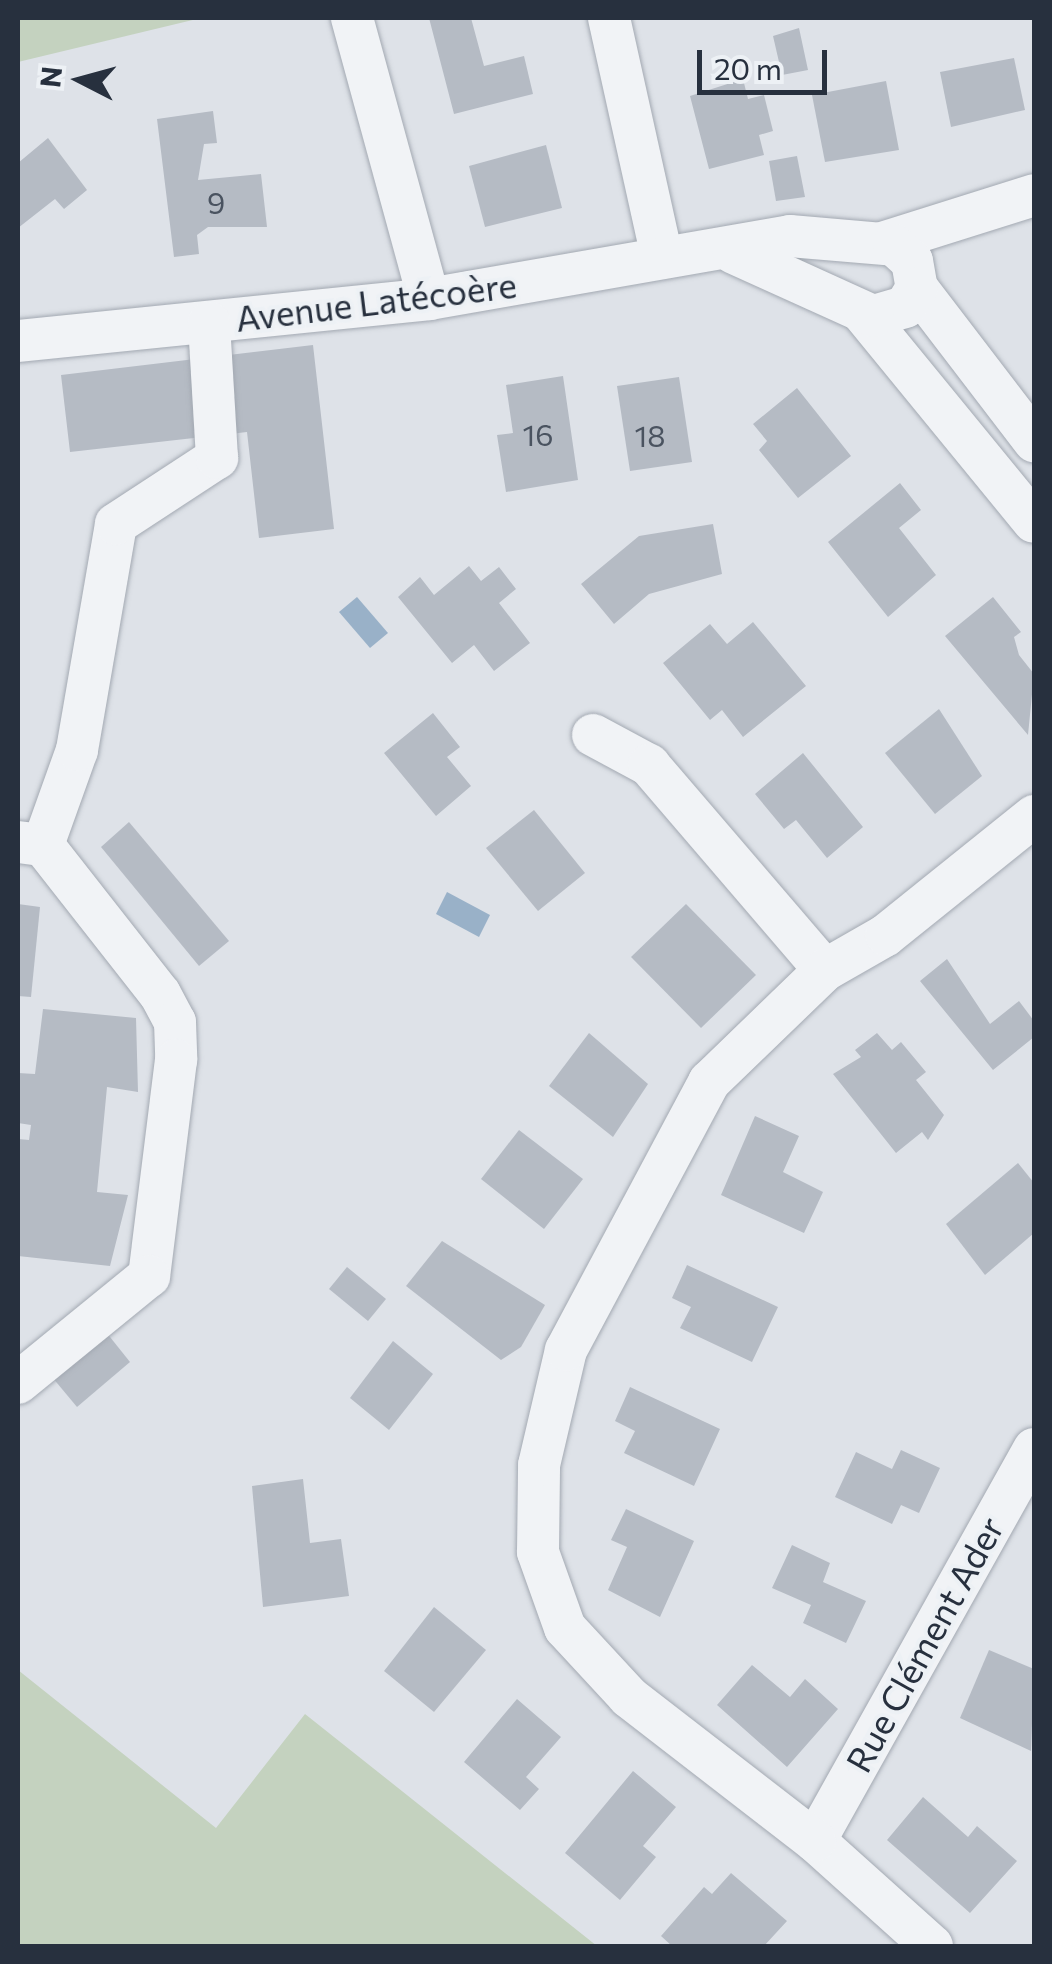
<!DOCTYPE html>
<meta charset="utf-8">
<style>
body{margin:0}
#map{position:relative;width:1052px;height:1964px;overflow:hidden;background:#dee2e8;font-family:Commissioner,sans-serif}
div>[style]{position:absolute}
.green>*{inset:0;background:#c4d2bf}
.water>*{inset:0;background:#99b1c8}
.building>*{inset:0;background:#b5bbc4}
.roads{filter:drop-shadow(0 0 2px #a3a9b2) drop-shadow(0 0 2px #a3a9b2)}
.minor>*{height:42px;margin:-21px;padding:0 21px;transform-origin:21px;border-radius:21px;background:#f1f3f6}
span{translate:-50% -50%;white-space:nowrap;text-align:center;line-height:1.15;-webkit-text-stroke:8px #edf1f5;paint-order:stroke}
.number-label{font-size:30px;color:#4a5360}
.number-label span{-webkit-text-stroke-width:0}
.street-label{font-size:35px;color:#27303e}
.frame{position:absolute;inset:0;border:20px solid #27303e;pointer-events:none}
.north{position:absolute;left:30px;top:30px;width:100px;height:100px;-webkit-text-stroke:8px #edf1f5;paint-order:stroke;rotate:276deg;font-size:28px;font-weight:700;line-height:40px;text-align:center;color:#27303e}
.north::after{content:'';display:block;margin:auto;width:35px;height:45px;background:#27303e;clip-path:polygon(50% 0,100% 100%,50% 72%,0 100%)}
.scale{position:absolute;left:697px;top:50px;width:130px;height:45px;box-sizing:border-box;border:5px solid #27303e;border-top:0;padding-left:12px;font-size:30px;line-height:35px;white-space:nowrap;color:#27303e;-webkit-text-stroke:8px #edf1f5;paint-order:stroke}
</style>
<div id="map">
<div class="green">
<i style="clip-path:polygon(18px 18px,201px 18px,18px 62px)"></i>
<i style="clip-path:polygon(18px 1670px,216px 1828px,305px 1714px,597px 1946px,18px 1946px)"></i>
</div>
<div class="water">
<i style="clip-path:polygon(357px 597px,388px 633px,370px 648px,339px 612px)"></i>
<i style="clip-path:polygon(447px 892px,490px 915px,479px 937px,436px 914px)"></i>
</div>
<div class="building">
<i style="clip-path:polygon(429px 18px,471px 18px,484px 66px,524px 56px,533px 94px,454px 114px)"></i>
<i style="clip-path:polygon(799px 28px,808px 70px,782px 75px,773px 36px)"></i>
<i style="clip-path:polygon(1014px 58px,1025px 110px,951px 127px,940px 72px)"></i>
<i style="clip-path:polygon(743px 79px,748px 99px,764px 95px,773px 131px,759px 135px,764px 155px,709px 169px,690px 96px)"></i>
<i style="clip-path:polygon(886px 81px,899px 150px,825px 162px,812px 95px)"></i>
<i style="clip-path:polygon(213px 111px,217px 143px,204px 144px,198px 180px,261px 174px,267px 227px,208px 227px,197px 235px,199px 254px,174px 257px,157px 119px)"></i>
<i style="clip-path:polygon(48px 138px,87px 190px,64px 209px,55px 199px,18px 228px,18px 163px)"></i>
<i style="clip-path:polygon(546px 145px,562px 208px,485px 227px,469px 166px)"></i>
<i style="clip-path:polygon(797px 156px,805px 197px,776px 201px,769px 161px)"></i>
<i style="clip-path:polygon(313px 345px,334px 529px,259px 538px,247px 432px,70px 452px,61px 375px)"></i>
<i style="clip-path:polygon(563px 376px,578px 480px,506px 492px,497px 435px,513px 433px,506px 385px)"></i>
<i style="clip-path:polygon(679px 377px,692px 462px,630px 471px,617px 386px)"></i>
<i style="clip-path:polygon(797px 388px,851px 456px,798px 498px,759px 450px,767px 441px,753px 424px)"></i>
<i style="clip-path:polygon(900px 483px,921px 510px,899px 528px,936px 575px,888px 617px,828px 542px)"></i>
<i style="clip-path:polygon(713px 524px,722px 574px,649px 594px,614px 624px,581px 584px,639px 536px)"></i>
<i style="clip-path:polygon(469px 566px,481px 581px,499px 567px,516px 589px,499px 603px,530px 643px,494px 671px,474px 645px,452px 663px,398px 597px,420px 577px,434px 595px)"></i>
<i style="clip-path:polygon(993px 597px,1021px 632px,1014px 637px,1019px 655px,1034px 674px,1028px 735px,945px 636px)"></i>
<i style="clip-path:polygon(753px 622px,806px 686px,743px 737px,722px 710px,710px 720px,663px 663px,710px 624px,727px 644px)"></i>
<i style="clip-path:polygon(939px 709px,982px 776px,935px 814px,885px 753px)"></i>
<i style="clip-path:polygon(433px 713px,460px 747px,447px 757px,471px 786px,436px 816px,384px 753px)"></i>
<i style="clip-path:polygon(803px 753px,863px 827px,827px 858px,796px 820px,784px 829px,755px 794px)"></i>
<i style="clip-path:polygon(534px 810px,585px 873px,538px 911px,486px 848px)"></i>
<i style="clip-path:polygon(129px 822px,229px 941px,199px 966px,101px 847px)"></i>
<i style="clip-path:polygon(18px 904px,40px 907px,31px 997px,18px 996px)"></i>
<i style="clip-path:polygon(686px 904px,756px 975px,701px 1028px,631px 957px)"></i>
<i style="clip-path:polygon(947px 959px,990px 1024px,1019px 1001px,1034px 1021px,1034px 1037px,993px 1070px,920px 981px)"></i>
<i style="clip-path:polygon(43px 1009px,136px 1018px,138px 1092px,107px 1087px,97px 1192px,128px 1195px,110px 1266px,18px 1256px,18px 1139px,29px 1140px,31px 1125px,18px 1123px,18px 1073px,35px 1074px)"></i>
<i style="clip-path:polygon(589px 1033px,648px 1084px,613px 1137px,549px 1086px)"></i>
<i style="clip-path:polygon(877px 1033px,892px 1050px,901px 1042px,926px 1072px,916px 1080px,944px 1115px,928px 1140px,922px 1132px,896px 1153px,833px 1074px,861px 1057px,855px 1050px)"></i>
<i style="clip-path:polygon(755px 1116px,799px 1136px,783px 1172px,823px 1192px,804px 1233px,721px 1195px)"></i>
<i style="clip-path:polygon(519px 1130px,583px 1179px,544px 1229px,481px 1179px)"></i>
<i style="clip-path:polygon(1018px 1163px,1034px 1183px,1034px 1233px,985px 1275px,946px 1224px)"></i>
<i style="clip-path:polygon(442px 1241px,545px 1305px,521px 1347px,501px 1360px,406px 1286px)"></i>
<i style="clip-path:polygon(687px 1265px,778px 1307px,752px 1362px,680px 1328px,691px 1307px,672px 1298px)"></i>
<i style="clip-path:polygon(347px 1267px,386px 1299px,368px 1321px,329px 1289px)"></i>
<i style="clip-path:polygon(106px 1332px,130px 1362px,77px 1407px,52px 1377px)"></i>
<i style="clip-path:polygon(393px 1341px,433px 1374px,389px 1430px,350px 1398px)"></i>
<i style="clip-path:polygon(630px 1387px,720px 1429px,694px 1486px,624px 1453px,635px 1431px,615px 1421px)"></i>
<i style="clip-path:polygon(901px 1450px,940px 1468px,919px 1513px,901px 1505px,892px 1524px,835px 1497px,856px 1452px,892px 1469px)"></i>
<i style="clip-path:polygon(303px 1479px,310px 1543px,341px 1539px,349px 1596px,263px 1607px,252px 1486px)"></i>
<i style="clip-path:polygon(626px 1509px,694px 1541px,660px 1617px,608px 1590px,627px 1547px,611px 1540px)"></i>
<i style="clip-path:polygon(792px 1545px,830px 1563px,823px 1582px,866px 1601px,846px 1643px,803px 1623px,811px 1605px,772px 1588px)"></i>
<i style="clip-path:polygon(434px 1607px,486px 1650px,434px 1712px,384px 1671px)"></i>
<i style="clip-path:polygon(989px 1650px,1034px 1669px,1031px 1751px,960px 1718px)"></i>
<i style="clip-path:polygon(752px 1665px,790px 1697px,805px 1679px,838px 1709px,787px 1767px,717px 1705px)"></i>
<i style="clip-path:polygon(517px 1699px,561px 1737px,526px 1777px,539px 1789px,520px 1810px,464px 1762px)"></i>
<i style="clip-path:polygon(633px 1771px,676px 1807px,643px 1846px,656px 1857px,620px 1900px,565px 1853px)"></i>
<i style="clip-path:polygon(923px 1797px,968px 1837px,977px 1826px,1017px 1861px,970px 1913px,887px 1840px)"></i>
<i style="clip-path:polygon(731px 1873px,787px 1921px,764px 1946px,672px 1946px,661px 1936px,704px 1887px,712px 1894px)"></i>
</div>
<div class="roads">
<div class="minor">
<i style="left:352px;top:18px;width:291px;rotate:74.7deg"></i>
<i style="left:609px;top:18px;width:245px;rotate:77.5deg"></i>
<i style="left:882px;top:243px;width:159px;rotate:-17.5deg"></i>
<i style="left:917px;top:288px;width:193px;rotate:52.6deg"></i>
<i style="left:862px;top:312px;width:271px;rotate:50.7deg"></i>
<i style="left:18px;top:341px;width:413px;rotate:-5.8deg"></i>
<i style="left:429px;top:299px;width:366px;rotate:-9.9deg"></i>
<i style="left:790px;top:236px;width:104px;rotate:4.9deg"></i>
<i style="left:894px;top:245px;width:24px;rotate:42deg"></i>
<i style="left:912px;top:261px;width:27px;rotate:80deg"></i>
<i style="left:917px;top:288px;width:22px;rotate:122deg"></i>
<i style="left:905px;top:307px;width:33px;rotate:164deg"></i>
<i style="left:873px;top:316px;width:153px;rotate:-155.6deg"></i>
<i style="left:593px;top:735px;width:64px;rotate:28.2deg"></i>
<i style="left:649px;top:765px;width:270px;rotate:49.4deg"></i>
<i style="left:18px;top:842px;width:25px;rotate:7deg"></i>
<i style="left:43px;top:845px;width:189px;rotate:51.9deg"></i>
<i style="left:160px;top:994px;width:32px;rotate:62deg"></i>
<i style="left:175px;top:1022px;width:38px;rotate:88deg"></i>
<i style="left:176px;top:1060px;width:218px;rotate:97.1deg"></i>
<i style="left:149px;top:1276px;width:169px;rotate:140.8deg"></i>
<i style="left:43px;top:845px;width:101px;rotate:-70.3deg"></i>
<i style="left:77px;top:750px;width:229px;rotate:-80.2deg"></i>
<i style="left:116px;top:524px;width:121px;rotate:-33.2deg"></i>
<i style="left:217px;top:458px;width:136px;rotate:-93.4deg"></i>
<i style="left:815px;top:1841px;width:449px;rotate:-60.8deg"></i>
<i style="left:932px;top:1946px;width:157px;rotate:-138.1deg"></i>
<i style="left:815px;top:1841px;width:235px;rotate:-142.3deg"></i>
<i style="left:629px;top:1697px;width:94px;rotate:-132.8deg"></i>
<i style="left:565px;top:1628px;width:81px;rotate:-109.6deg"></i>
<i style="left:538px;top:1552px;width:87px;rotate:-89.3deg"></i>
<i style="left:539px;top:1465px;width:118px;rotate:-76.8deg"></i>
<i style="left:566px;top:1350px;width:304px;rotate:-61.9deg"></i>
<i style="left:709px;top:1082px;width:161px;rotate:-44deg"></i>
<i style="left:825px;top:970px;width:70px;rotate:-29.8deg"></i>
<i style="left:886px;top:935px;width:190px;rotate:-38.8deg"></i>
</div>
</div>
<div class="number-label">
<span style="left:216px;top:202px">9</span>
<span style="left:538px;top:434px">16</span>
<span style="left:650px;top:435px">18</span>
</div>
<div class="street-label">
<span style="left:376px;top:301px;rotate:-7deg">Avenue Latécoère</span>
<span style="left:924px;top:1644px;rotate:-61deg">Rue Clément Ader</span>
</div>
<div class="frame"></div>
<div class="north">N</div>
<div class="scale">20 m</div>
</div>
